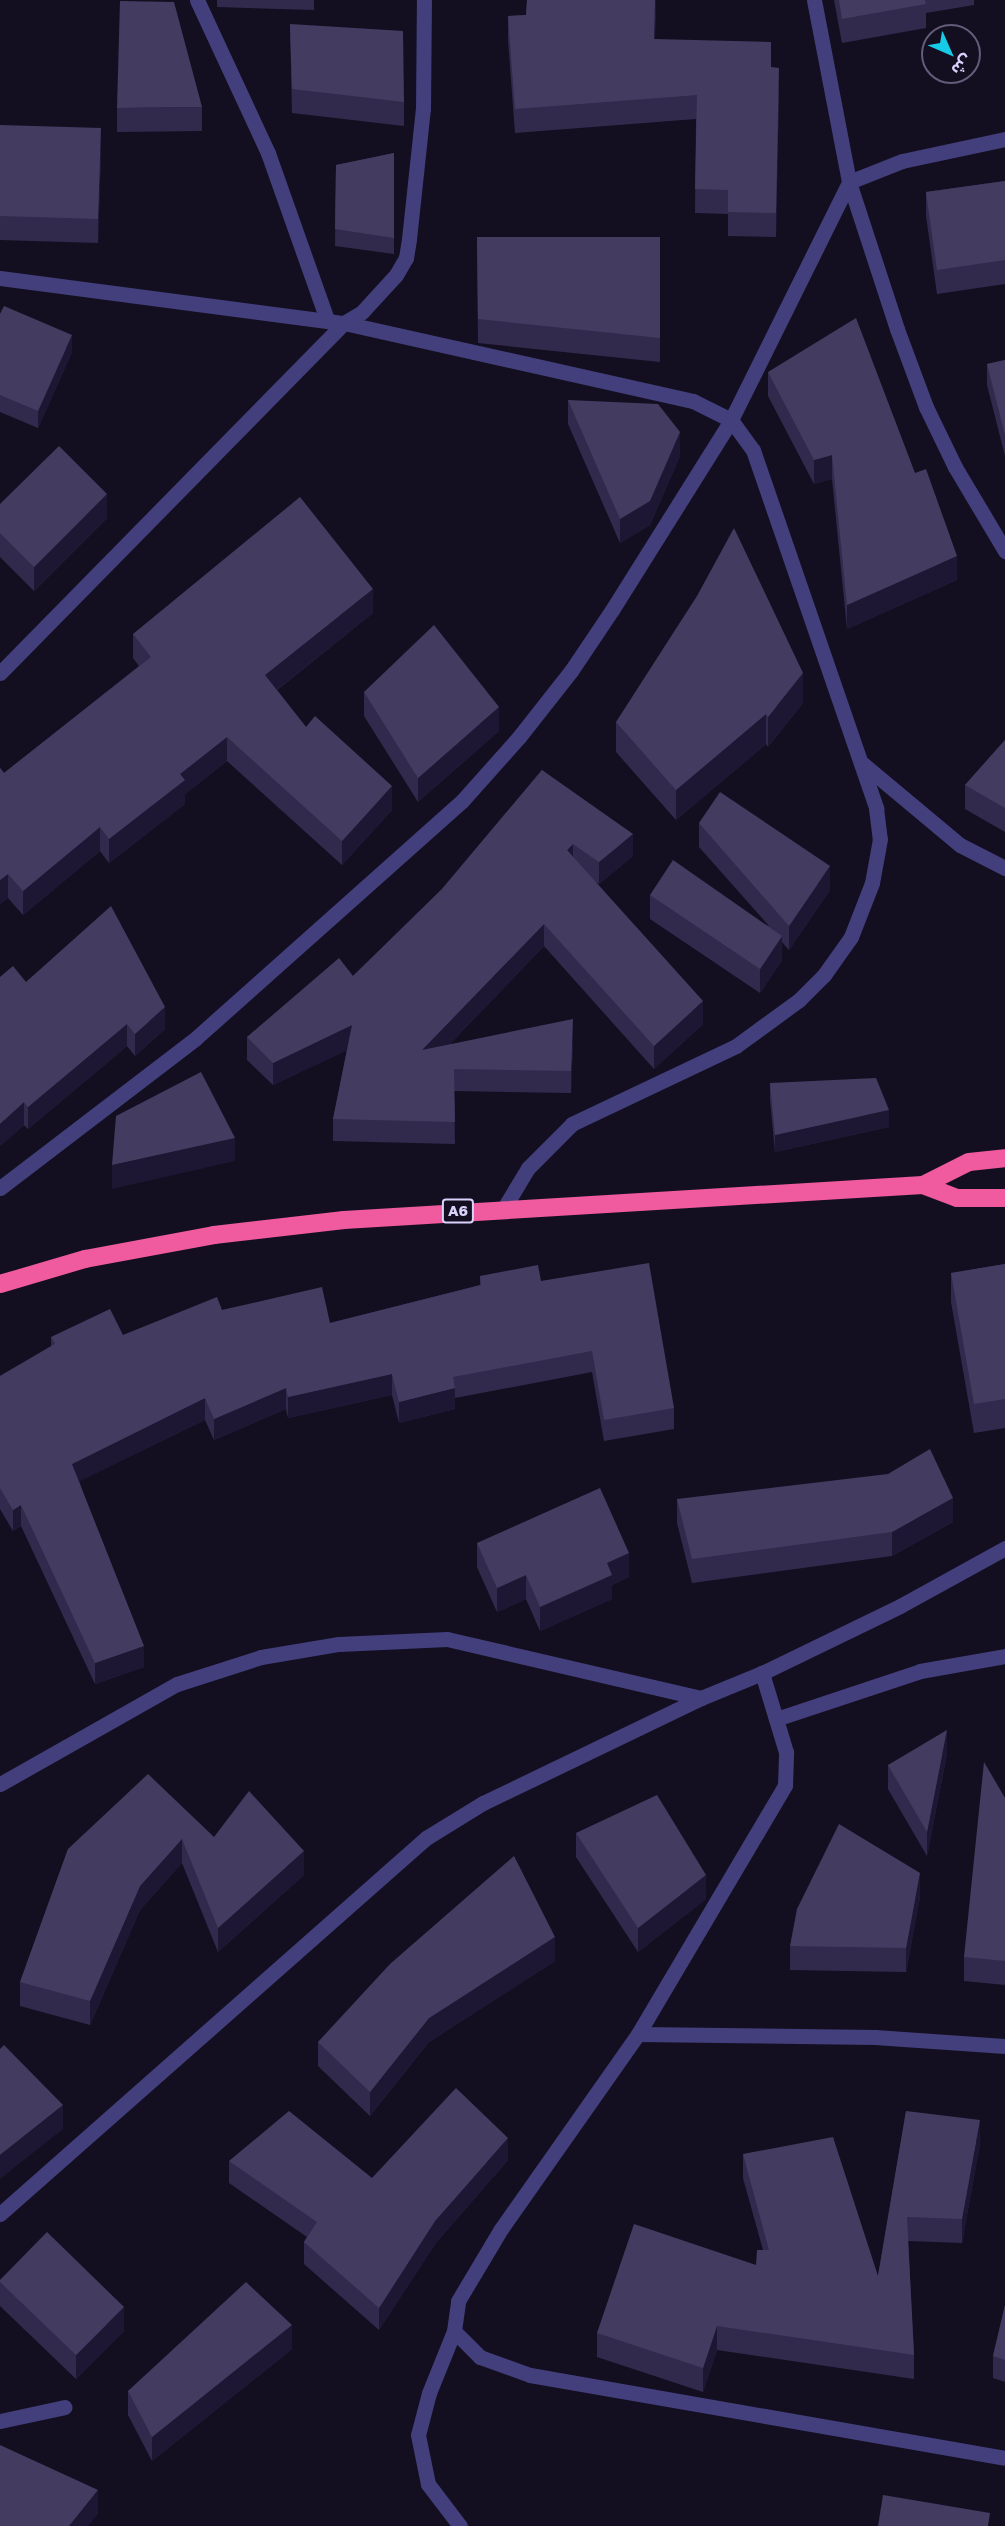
<!DOCTYPE html>
<meta charset="utf-8">
<style>
body{margin:0}
#map{position:relative;width:1005px;height:2526px;overflow:hidden;background:#130f21;font-family:"Golos Text","Noto Sans Arabic",sans-serif}
div>[style]{position:absolute}
.minor>*{height:15px;margin:-7.5px;padding:0 7.5px;transform-origin:7.5px;border-radius:7.5px;background:#433f7c}
.highway>*{height:18px;margin:-9px;padding:0 9px;transform-origin:9px;border-radius:9px;background:#f05a9e}
.wall>*{inset:0;background:#322a4d}
.shaded-wall>*{inset:0;background:#1e1734}
.building>*{inset:0;background:#443c60}
span{translate:-50% -50%;white-space:nowrap;text-align:center;line-height:1.15;-webkit-text-stroke:5px #130f21;paint-order:stroke}
.shield-label span{padding:2px 4px;background:#130f21;border:2px solid;border-radius:4px;-webkit-text-stroke-width:0}
.shield-label{font-size:15px;color:#d9d3fb;font-weight:700}
.north{position:absolute;left:921px;top:24px;width:60px;height:60px;box-sizing:border-box;background:#130f21;border:2px solid #625d78;border-radius:50%;rotate:135deg;font-size:16px;font-weight:700;line-height:24px;text-align:center;color:#d9d3fb}
.north::after{content:'';display:block;margin:auto;width:21px;height:27px;background:#15cbe5;clip-path:polygon(50% 0,100% 100%,50% 72%,0 100%)}
</style>
<div id="map">
<div class="minor">
<i style="left:197px;top:0;width:169px;rotate:65.1deg"></i>
<i style="left:268px;top:153px;width:177px;rotate:70.5deg"></i>
<i style="left:814px;top:0;width:185px;rotate:79.1deg"></i>
<i style="left:849px;top:182px;width:155px;rotate:71.9deg"></i>
<i style="left:897px;top:329px;width:83px;rotate:69.6deg"></i>
<i style="left:926px;top:407px;width:67px;rotate:64.2deg"></i>
<i style="left:955px;top:467px;width:98px;rotate:59.2deg"></i>
<i style="left:0;top:278px;width:347px;rotate:7.5deg"></i>
<i style="left:344px;top:323px;width:358px;rotate:12.6deg"></i>
<i style="left:693px;top:401px;width:42px;rotate:26.6deg"></i>
<i style="left:731px;top:420px;width:37px;rotate:54deg"></i>
<i style="left:753px;top:450px;width:379px;rotate:71deg"></i>
<i style="left:876px;top:808px;width:31px;rotate:83deg"></i>
<i style="left:880px;top:839px;width:45px;rotate:100.3deg"></i>
<i style="left:872px;top:883px;width:58px;rotate:111.3deg"></i>
<i style="left:851px;top:937px;width:47px;rotate:125.4deg"></i>
<i style="left:824px;top:975px;width:35px;rotate:135deg"></i>
<i style="left:799px;top:1000px;width:78px;rotate:143.9deg"></i>
<i style="left:736px;top:1046px;width:182px;rotate:154.6deg"></i>
<i style="left:572px;top:1124px;width:62px;rotate:135deg"></i>
<i style="left:528px;top:1168px;width:47px;rotate:121deg"></i>
<i style="left:0;top:673px;width:491px;rotate:-45.5deg"></i>
<i style="left:344px;top:323px;width:21px;rotate:-31deg"></i>
<i style="left:362px;top:312px;width:50px;rotate:-47.4deg"></i>
<i style="left:396px;top:275px;width:20px;rotate:-60deg"></i>
<i style="left:406px;top:258px;width:19px;rotate:-81deg"></i>
<i style="left:409px;top:239px;width:131px;rotate:-83.9deg"></i>
<i style="left:423px;top:109px;width:109px;rotate:-89.5deg"></i>
<i style="left:863px;top:764px;width:126px;rotate:39.9deg"></i>
<i style="left:960px;top:845px;width:51px;rotate:27.1deg"></i>
<i style="left:0;top:1188px;width:247px;rotate:-37.4deg"></i>
<i style="left:196px;top:1038px;width:356px;rotate:-41.7deg"></i>
<i style="left:462px;top:801px;width:86px;rotate:-48.3deg"></i>
<i style="left:519px;top:737px;width:84px;rotate:-51.8deg"></i>
<i style="left:571px;top:671px;width:73px;rotate:-56.1deg"></i>
<i style="left:612px;top:610px;width:224px;rotate:-57.9deg"></i>
<i style="left:731px;top:420px;width:266px;rotate:-63.6deg"></i>
<i style="left:849px;top:182px;width:57px;rotate:-21.6deg"></i>
<i style="left:902px;top:161px;width:105px;rotate:-12.1deg"></i>
<i style="left:776px;top:1719px;width:152px;rotate:-18.4deg"></i>
<i style="left:920px;top:1671px;width:86px;rotate:-10deg"></i>
<i style="left:0;top:1784px;width:203px;rotate:-29.5deg"></i>
<i style="left:177px;top:1684px;width:88px;rotate:-17.8deg"></i>
<i style="left:261px;top:1657px;width:79px;rotate:-9.5deg"></i>
<i style="left:339px;top:1644px;width:108px;rotate:-2.7deg"></i>
<i style="left:447px;top:1639px;width:261px;rotate:13.1deg"></i>
<i style="left:638px;top:2034px;width:237px;rotate:0.7deg"></i>
<i style="left:875px;top:2037px;width:130px;rotate:4deg"></i>
<i style="left:0;top:2214px;width:568px;rotate:-41.43deg"></i>
<i style="left:426px;top:1838px;width:67px;rotate:-31.6deg"></i>
<i style="left:483px;top:1803px;width:242px;rotate:-25.7deg"></i>
<i style="left:701px;top:1698px;width:66px;rotate:-22.3deg"></i>
<i style="left:762px;top:1673px;width:153px;rotate:-25.9deg"></i>
<i style="left:900px;top:1606px;width:120px;rotate:-28.9deg"></i>
<i style="left:454px;top:2331px;width:37px;rotate:45deg"></i>
<i style="left:480px;top:2357px;width:53px;rotate:19.8deg"></i>
<i style="left:530px;top:2375px;width:482px;rotate:9.9deg"></i>
<i style="left:0;top:2421px;width:66px;rotate:-12.2deg"></i>
<i style="left:460px;top:2526px;width:53px;rotate:-127.3deg"></i>
<i style="left:428px;top:2484px;width:50px;rotate:-101.5deg"></i>
<i style="left:418px;top:2435px;width:43px;rotate:-75.3deg"></i>
<i style="left:429px;top:2393px;width:67px;rotate:-68deg"></i>
<i style="left:454px;top:2331px;width:30px;rotate:-82deg"></i>
<i style="left:458px;top:2301px;width:84px;rotate:-59.2deg"></i>
<i style="left:501px;top:2229px;width:238px;rotate:-54.9deg"></i>
<i style="left:638px;top:2034px;width:289px;rotate:-59.4deg"></i>
<i style="left:785px;top:1785px;width:33px;rotate:-88deg"></i>
<i style="left:786px;top:1752px;width:83px;rotate:-106.9deg"></i>
</div>
<div class="highway">
<i style="left:923px;top:1185px;width:51px;rotate:-26.6deg"></i>
<i style="left:969px;top:1162px;width:36px;rotate:-6deg"></i>
<i style="left:0;top:1284px;width:89px;rotate:-16.4deg"></i>
<i style="left:85px;top:1259px;width:131px;rotate:-10.5deg"></i>
<i style="left:214px;top:1235px;width:131px;rotate:-6.6deg"></i>
<i style="left:344px;top:1220px;width:580px;rotate:-3.46deg"></i>
<i style="left:923px;top:1185px;width:36px;rotate:21deg"></i>
<i style="left:957px;top:1198px;width:48px"></i>
</div>
<div class="wall">
<i style="clip-path:polygon(217px 0,314px 0,314px 10px,217px 7px)"></i>
<i style="clip-path:polygon(527px 0,656px 0,655px 39px,771px 67px,779px 92px,776px 237px,728px 236px,728px 214px,695px 213px,696px 119px,515px 133px,508px 40px,508px 16px,526px 15px)"></i>
<i style="clip-path:polygon(834px 0,974px 0,974px 5px,926px 13px,926px 28px,842px 43px)"></i>
<i style="clip-path:polygon(290px 24px,404px 102px,404px 126px,292px 113px)"></i>
<i style="clip-path:polygon(202px 107px,202px 131px,117px 132px,117px 108px)"></i>
<i style="clip-path:polygon(0 125px,101px 152px,98px 243px,0 240px)"></i>
<i style="clip-path:polygon(394px 153px,394px 254px,335px 246px,336px 165px)"></i>
<i style="clip-path:polygon(1005px 181px,1005px 284px,937px 294px,926px 216px,926px 192px)"></i>
<i style="clip-path:polygon(477px 237px,660px 237px,660px 362px,478px 343px)"></i>
<i style="clip-path:polygon(0 314px,72px 352px,38px 428px,0 412px)"></i>
<i style="clip-path:polygon(1005px 360px,1005px 456px,987px 385px,987px 364px)"></i>
<i style="clip-path:polygon(768px 372px,957px 580px,847px 629px,832px 479px,814px 484px,768px 396px)"></i>
<i style="clip-path:polygon(568px 400px,680px 456px,650px 525px,620px 543px,568px 424px)"></i>
<i style="clip-path:polygon(0 504px,107px 518px,34px 591px,0 557px)"></i>
<i style="clip-path:polygon(373px 613px,277px 690px,306px 727px,392px 810px,342px 865px,227px 761px,185px 794px,185px 804px,109px 863px,100px 851px,23px 915px,8px 898px,0 904px,0 768px,4px 773px,139px 666px,133px 658px,133px 634px)"></i>
<i style="clip-path:polygon(364px 692px,499px 731px,418px 802px,364px 716px)"></i>
<i style="clip-path:polygon(803px 703px,768px 747px,766px 744px,676px 820px,616px 752px,616px 722px)"></i>
<i style="clip-path:polygon(1005px 740px,1005px 832px,965px 809px,965px 785px)"></i>
<i style="clip-path:polygon(542px 770px,633px 856px,599px 884px,596px 882px,703px 1024px,654px 1069px,544px 946px,449px 1045px,573px 1042px,571px 1093px,454px 1091px,455px 1144px,333px 1141px,333px 1119px,347px 1050px,273px 1085px,247px 1060px,247px 1037px,353px 976px,442px 889px)"></i>
<i style="clip-path:polygon(699px 823px,830px 890px,789px 950px,782px 942px,782px 960px,760px 993px,650px 919px,650px 895px,769px 926px,699px 847px)"></i>
<i style="clip-path:polygon(26px 982px,165px 1029px,135px 1056px,127px 1046px,28px 1129px,24px 1125px,0 1146px)"></i>
<i style="clip-path:polygon(770px 1083px,889px 1127px,775px 1152px,770px 1100px)"></i>
<i style="clip-path:polygon(1005px 1264px,1005px 1428px,974px 1433px,951px 1302px,951px 1273px)"></i>
<i style="clip-path:polygon(480px 1276px,541px 1281px,674px 1408px,674px 1429px,604px 1441px,592px 1372px,455px 1398px,455px 1409px,399px 1423px,392px 1395px,288px 1418px,286px 1409px,214px 1440px,205px 1420px,79px 1481px,144px 1667px,95px 1684px,21px 1526px,13px 1531px,0 1509px,0 1376px,51px 1346px,51px 1337px,123px 1335px,222px 1310px,330px 1323px,480px 1285px)"></i>
<i style="clip-path:polygon(677px 1499px,953px 1522px,892px 1556px,692px 1583px,677px 1523px)"></i>
<i style="clip-path:polygon(477px 1543px,629px 1577px,612px 1585px,612px 1599px,540px 1631px,526px 1599px,497px 1612px,477px 1567px)"></i>
<i style="clip-path:polygon(947px 1754px,927px 1856px,888px 1789px,888px 1765px)"></i>
<i style="clip-path:polygon(1005px 1798px,1005px 1985px,964px 1981px,964px 1957px)"></i>
<i style="clip-path:polygon(576px 1833px,706px 1899px,638px 1952px,576px 1857px)"></i>
<i style="clip-path:polygon(214px 1837px,304px 1875px,218px 1952px,182px 1863px,140px 1910px,90px 2025px,20px 2006px,20px 1982px,68px 1849px)"></i>
<i style="clip-path:polygon(920px 1897px,906px 1972px,790px 1970px,790px 1946px)"></i>
<i style="clip-path:polygon(555px 1961px,429px 2042px,370px 2116px,318px 2066px,318px 2042px)"></i>
<i style="clip-path:polygon(906px 2111px,980px 2144px,962px 2243px,908px 2241px,914px 2355px,914px 2379px,717px 2350px,703px 2392px,597px 2357px,597px 2333px,756px 2265px,763px 2250px,743px 2178px,743px 2154px,878px 2276px)"></i>
<i style="clip-path:polygon(508px 2160px,435px 2244px,379px 2330px,304px 2264px,304px 2242px,307px 2237px,229px 2183px,229px 2161px,372px 2178px)"></i>
<i style="clip-path:polygon(0 2280px,124px 2331px,76px 2379px,0 2306px)"></i>
<i style="clip-path:polygon(1005px 2305px,1005px 2382px,993px 2378px,993px 2356px)"></i>
<i style="clip-path:polygon(292px 2349px,152px 2461px,128px 2415px,128px 2391px)"></i>
</div>
<div class="shaded-wall">
<i style="clip-path:polygon(655px 0,656px 0,654px 63px,654px 39px)"></i>
<i style="clip-path:polygon(779px 68px,779px 92px,776px 237px,776px 213px)"></i>
<i style="clip-path:polygon(101px 128px,101px 152px,98px 243px,98px 219px)"></i>
<i style="clip-path:polygon(72px 335px,72px 352px,38px 428px,38px 411px)"></i>
<i style="clip-path:polygon(680px 432px,680px 456px,650px 525px,620px 543px,620px 519px)"></i>
<i style="clip-path:polygon(832px 455px,832px 479px,814px 484px,814px 460px)"></i>
<i style="clip-path:polygon(107px 494px,107px 518px,34px 591px,34px 567px)"></i>
<i style="clip-path:polygon(957px 556px,957px 580px,847px 629px,847px 605px)"></i>
<i style="clip-path:polygon(373px 589px,373px 613px,265px 699px,265px 675px)"></i>
<i style="clip-path:polygon(803px 673px,803px 703px,768px 747px,768px 717px)"></i>
<i style="clip-path:polygon(499px 707px,499px 731px,418px 802px,418px 778px)"></i>
<i style="clip-path:polygon(766px 714px,766px 744px,676px 820px,676px 790px)"></i>
<i style="clip-path:polygon(227px 737px,227px 761px,185px 794px,185px 804px,109px 863px,109px 839px,180px 774px)"></i>
<i style="clip-path:polygon(392px 786px,392px 810px,342px 865px,342px 841px)"></i>
<i style="clip-path:polygon(100px 827px,100px 851px,23px 915px,23px 891px)"></i>
<i style="clip-path:polygon(633px 834px,633px 856px,599px 884px,599px 862px)"></i>
<i style="clip-path:polygon(573px 844px,573px 866px,567px 850px)"></i>
<i style="clip-path:polygon(830px 866px,830px 890px,789px 950px,789px 926px)"></i>
<i style="clip-path:polygon(8px 874px,8px 898px,0 904px,0 880px)"></i>
<i style="clip-path:polygon(544px 924px,544px 946px,422px 1073px,422px 1050px)"></i>
<i style="clip-path:polygon(782px 936px,782px 960px,760px 993px,760px 969px)"></i>
<i style="clip-path:polygon(703px 1001px,703px 1024px,654px 1069px,654px 1046px)"></i>
<i style="clip-path:polygon(165px 1007px,165px 1029px,135px 1056px,135px 1034px)"></i>
<i style="clip-path:polygon(573px 1019px,573px 1042px,571px 1093px,571px 1071px)"></i>
<i style="clip-path:polygon(127px 1024px,127px 1046px,28px 1129px,28px 1107px)"></i>
<i style="clip-path:polygon(352px 1025px,352px 1048px,273px 1085px,273px 1063px)"></i>
<i style="clip-path:polygon(24px 1102px,24px 1125px,0 1146px,0 1124px)"></i>
<i style="clip-path:polygon(889px 1110px,889px 1127px,775px 1152px,775px 1135px)"></i>
<i style="clip-path:polygon(235px 1138px,235px 1161px,112px 1189px,112px 1165px)"></i>
<i style="clip-path:polygon(392px 1374px,392px 1395px,288px 1418px,288px 1397px)"></i>
<i style="clip-path:polygon(286px 1388px,286px 1409px,214px 1440px,214px 1419px)"></i>
<i style="clip-path:polygon(455px 1388px,455px 1409px,399px 1423px,399px 1402px)"></i>
<i style="clip-path:polygon(205px 1398px,205px 1420px,72px 1485px,72px 1464px)"></i>
<i style="clip-path:polygon(953px 1498px,953px 1522px,892px 1556px,892px 1532px)"></i>
<i style="clip-path:polygon(21px 1505px,21px 1526px,13px 1531px,13px 1510px)"></i>
<i style="clip-path:polygon(629px 1553px,629px 1577px,612px 1585px,612px 1599px,540px 1631px,540px 1607px,607px 1563px)"></i>
<i style="clip-path:polygon(526px 1575px,526px 1599px,497px 1612px,497px 1588px)"></i>
<i style="clip-path:polygon(144px 1646px,144px 1667px,95px 1684px,95px 1663px)"></i>
<i style="clip-path:polygon(947px 1730px,947px 1754px,927px 1856px,927px 1832px)"></i>
<i style="clip-path:polygon(182px 1839px,182px 1863px,140px 1910px,90px 2025px,90px 2001px,140px 1886px)"></i>
<i style="clip-path:polygon(304px 1851px,304px 1875px,218px 1952px,218px 1928px)"></i>
<i style="clip-path:polygon(920px 1873px,920px 1897px,906px 1972px,906px 1948px)"></i>
<i style="clip-path:polygon(706px 1875px,706px 1899px,638px 1952px,638px 1928px)"></i>
<i style="clip-path:polygon(555px 1937px,555px 1961px,429px 2042px,370px 2116px,370px 2092px,429px 2018px)"></i>
<i style="clip-path:polygon(63px 2105px,63px 2129px,0 2179px,0 2155px)"></i>
<i style="clip-path:polygon(980px 2120px,980px 2144px,962px 2243px,962px 2219px)"></i>
<i style="clip-path:polygon(508px 2138px,508px 2160px,435px 2244px,379px 2330px,379px 2308px,435px 2221px)"></i>
<i style="clip-path:polygon(124px 2307px,124px 2331px,76px 2379px,76px 2355px)"></i>
<i style="clip-path:polygon(292px 2325px,292px 2349px,152px 2461px,152px 2437px)"></i>
<i style="clip-path:polygon(717px 2326px,717px 2350px,703px 2392px,703px 2368px)"></i>
<i style="clip-path:polygon(98px 2490px,98px 2514px,88px 2526px,69px 2526px)"></i>
</div>
<div class="building">
<i style="clip-path:polygon(527px 0,655px 0,654px 39px,771px 42px,771px 67px,779px 68px,776px 213px,728px 212px,728px 190px,695px 189px,697px 95px,515px 109px,508px 16px,526px 15px)"></i>
<i style="clip-path:polygon(839px 0,925px 0,926px 4px,842px 19px)"></i>
<i style="clip-path:polygon(120px 1px,174px 2px,202px 107px,117px 108px)"></i>
<i style="clip-path:polygon(290px 24px,403px 31px,404px 102px,292px 89px)"></i>
<i style="clip-path:polygon(0 125px,101px 128px,98px 219px,0 216px)"></i>
<i style="clip-path:polygon(394px 153px,394px 238px,335px 229px,336px 165px)"></i>
<i style="clip-path:polygon(1005px 181px,1005px 260px,937px 270px,926px 192px)"></i>
<i style="clip-path:polygon(477px 237px,660px 237px,660px 338px,478px 319px)"></i>
<i style="clip-path:polygon(4px 306px,72px 335px,38px 411px,0 395px,0 314px)"></i>
<i style="clip-path:polygon(856px 318px,915px 473px,926px 469px,957px 556px,847px 605px,832px 455px,814px 460px,768px 372px)"></i>
<i style="clip-path:polygon(1005px 360px,1005px 435px,987px 364px)"></i>
<i style="clip-path:polygon(568px 400px,658px 404px,680px 432px,650px 501px,620px 519px)"></i>
<i style="clip-path:polygon(59px 446px,107px 494px,34px 567px,0 533px,0 504px)"></i>
<i style="clip-path:polygon(300px 497px,373px 589px,265px 675px,306px 727px,315px 716px,392px 786px,342px 841px,227px 737px,180px 774px,185px 780px,109px 839px,100px 827px,23px 891px,8px 874px,0 880px,0 768px,4px 773px,151px 657px,133px 634px)"></i>
<i style="clip-path:polygon(734px 528px,803px 673px,768px 717px,766px 714px,676px 790px,616px 722px,697px 596px)"></i>
<i style="clip-path:polygon(434px 625px,499px 707px,418px 778px,364px 692px)"></i>
<i style="clip-path:polygon(1005px 740px,1005px 808px,965px 785px)"></i>
<i style="clip-path:polygon(542px 770px,633px 834px,599px 862px,573px 844px,567px 850px,703px 1001px,654px 1046px,544px 924px,422px 1050px,573px 1019px,571px 1071px,454px 1069px,455px 1122px,333px 1119px,352px 1025px,273px 1063px,247px 1037px,339px 958px,353px 976px,442px 889px)"></i>
<i style="clip-path:polygon(720px 792px,830px 866px,789px 926px,699px 823px)"></i>
<i style="clip-path:polygon(673px 860px,782px 936px,760px 969px,650px 895px)"></i>
<i style="clip-path:polygon(111px 906px,165px 1007px,135px 1034px,127px 1024px,28px 1107px,24px 1102px,0 1124px,0 977px,13px 966px,26px 982px)"></i>
<i style="clip-path:polygon(201px 1072px,235px 1138px,112px 1165px,116px 1116px)"></i>
<i style="clip-path:polygon(876px 1078px,889px 1110px,775px 1135px,770px 1083px)"></i>
<i style="clip-path:polygon(649px 1263px,674px 1408px,604px 1420px,592px 1351px,453px 1377px,455px 1388px,399px 1402px,392px 1374px,288px 1397px,286px 1388px,214px 1419px,205px 1398px,72px 1464px,144px 1646px,95px 1663px,21px 1505px,13px 1510px,0 1488px,0 1376px,55px 1344px,51px 1337px,110px 1309px,123px 1335px,217px 1297px,222px 1310px,322px 1287px,330px 1323px,481px 1285px,480px 1276px,538px 1265px,541px 1281px)"></i>
<i style="clip-path:polygon(1005px 1264px,1005px 1399px,974px 1404px,951px 1273px)"></i>
<i style="clip-path:polygon(930px 1449px,953px 1498px,892px 1532px,692px 1559px,677px 1499px,888px 1474px)"></i>
<i style="clip-path:polygon(600px 1488px,629px 1553px,607px 1563px,612px 1575px,540px 1607px,526px 1575px,497px 1588px,477px 1543px)"></i>
<i style="clip-path:polygon(947px 1730px,927px 1832px,888px 1765px)"></i>
<i style="clip-path:polygon(984px 1762px,1005px 1798px,1005px 1961px,964px 1957px)"></i>
<i style="clip-path:polygon(148px 1774px,214px 1837px,249px 1791px,304px 1851px,218px 1928px,182px 1839px,140px 1886px,90px 2001px,20px 1982px,68px 1849px)"></i>
<i style="clip-path:polygon(657px 1795px,706px 1875px,638px 1928px,576px 1833px)"></i>
<i style="clip-path:polygon(839px 1824px,920px 1873px,906px 1948px,790px 1946px,797px 1909px)"></i>
<i style="clip-path:polygon(514px 1856px,555px 1937px,429px 2018px,370px 2092px,318px 2042px,390px 1964px)"></i>
<i style="clip-path:polygon(4px 2045px,63px 2105px,0 2155px,0 2049px)"></i>
<i style="clip-path:polygon(456px 2088px,508px 2138px,435px 2221px,379px 2308px,304px 2242px,317px 2222px,229px 2161px,289px 2111px,372px 2178px)"></i>
<i style="clip-path:polygon(906px 2111px,980px 2120px,962px 2219px,907px 2217px,914px 2355px,717px 2326px,703px 2368px,597px 2333px,634px 2224px,756px 2265px,757px 2250px,769px 2250px,743px 2154px,833px 2137px,878px 2276px)"></i>
<i style="clip-path:polygon(47px 2232px,124px 2307px,76px 2355px,0 2282px,0 2280px)"></i>
<i style="clip-path:polygon(246px 2282px,292px 2325px,152px 2437px,128px 2391px)"></i>
<i style="clip-path:polygon(1005px 2305px,1005px 2360px,993px 2356px)"></i>
<i style="clip-path:polygon(0 2445px,98px 2490px,69px 2526px,0 2526px)"></i>
<i style="clip-path:polygon(883px 2495px,990px 2513px,988px 2526px,878px 2526px)"></i>
</div>
<div class="shield-label">
<span style="left:458px;top:1211px">A6</span>
</div>
<div class="north">ش</div>
</div>
